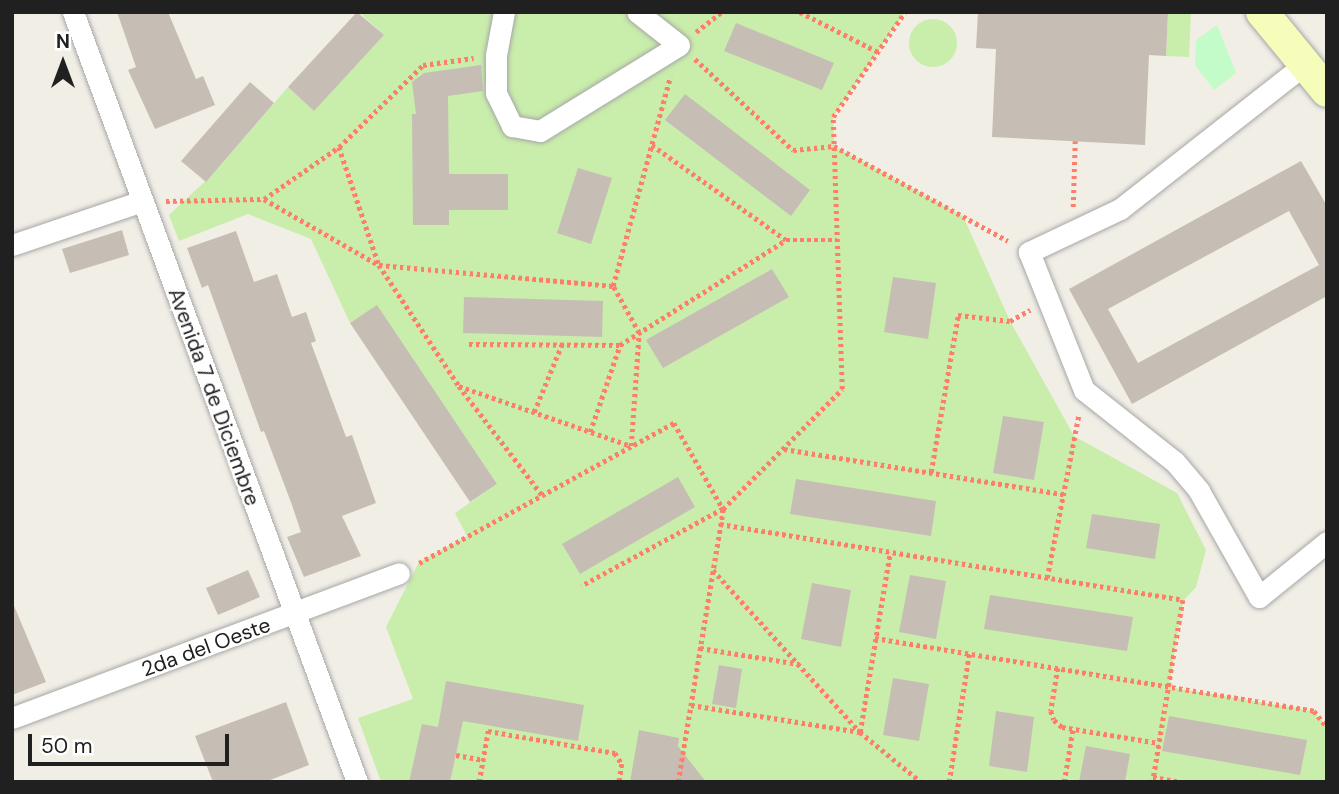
<!DOCTYPE html>
<style>
body{margin:0}
#map{position:relative;width:1339px;height:794px;overflow:hidden;background:#f1eee6;font-family:"DM Sans",sans-serif}
div>[style]{position:absolute}
.grass>*{inset:0;background:#c9edab}
.round{border-radius:50%}
.park>*{inset:0;background:#c3fcc9}
.building>*{inset:0;background:#c6beb5}
.path>*{height:4.5px;margin-top:-2.25px;transform-origin:0;background:repeating-linear-gradient(90deg,#ff7e69 0 3.5px,transparent 0 7px)}
.roads{filter:drop-shadow(0 0 2px #a7a7a7) drop-shadow(0 0 2px #a7a7a7)}
.street>*{height:21px;margin:-10.5px;padding:0 10.5px;transform-origin:10.5px;border-radius:10.5px;background:#fff}
.secondary>*{height:32px;margin:-16px;padding:0 16px;transform-origin:16px;border-radius:16px;background:#f6fcb9}
span{translate:-50% -50%;white-space:nowrap;text-align:center;line-height:1.15;-webkit-text-stroke:5px #fff;paint-order:stroke}
.street-label{font-size:21px;color:#202020}
.frame{position:absolute;inset:0;border:14px solid #202020;pointer-events:none}
.north{position:absolute;left:28px;top:28px;width:70px;height:70px;-webkit-text-stroke:5px #fff;paint-order:stroke;rotate:0deg;font-size:19px;font-weight:700;line-height:28px;text-align:center;color:#202020}
.north::after{content:'';display:block;margin:auto;width:24px;height:32px;background:#202020;clip-path:polygon(50% 0,100% 100%,50% 72%,0 100%)}
.scale{position:absolute;left:28px;top:734px;width:201px;height:32px;box-sizing:border-box;border:4px solid #202020;border-top:0;padding-left:9px;font-size:21px;line-height:24px;white-space:nowrap;color:#202020;-webkit-text-stroke:5px #fff;paint-order:stroke}
</style>
<div id="map">
<div class="grass">
<i style="clip-path:polygon(359px 12px,905px 12px,833px 117px,834px 146px,963px 216px,1010px 321px,1074px 436px,1177px 493px,1206px 550px,1196px 587px,1183px 601px,1169px 687px,1314px 711px,1327px 727px,1327px 782px,381px 782px,358px 718px,413px 699px,386px 627px,419px 562px,467px 536px,455px 513px,497px 484px,377px 306px,350px 323px,311px 239px,248px 214px,179px 241px,169px 215px,214px 173px,288px 87px,314px 110px,384px 35px)"></i>
<i style="clip-path:polygon(1168px 12px,1191px 12px,1189px 57px,1166px 56px)"></i>
<i class="round" style="left:909px;top:19px;width:48px;height:48px"></i>
</div>
<div class="park">
<i style="clip-path:polygon(1217px 25px,1236px 73px,1214px 90px,1195px 65px,1196px 40px)"></i>
</div>
<div class="building">
<i style="clip-path:polygon(117px 12px,168px 12px,196px 79px,203px 76px,215px 105px,155px 129px,128px 70px,136px 67px)"></i>
<i style="clip-path:polygon(357px 12px,384px 35px,314px 111px,288px 87px)"></i>
<i style="clip-path:polygon(978px 12px,1168px 12px,1166px 56px,1149px 55px,1145px 145px,992px 137px,996px 49px,976px 48px)"></i>
<i style="clip-path:polygon(736px 23px,834px 63px,822px 90px,724px 51px)"></i>
<i style="clip-path:polygon(481px 65px,483px 91px,448px 96px,449px 174px,508px 174px,508px 210px,449px 210px,449px 225px,413px 225px,412px 114px,416px 114px,412px 82px,424px 73px)"></i>
<i style="clip-path:polygon(250px 82px,274px 103px,206px 182px,181px 161px)"></i>
<i style="clip-path:polygon(685px 94px,810px 190px,791px 216px,665px 120px)"></i>
<i style="clip-path:polygon(evenodd,1301px 161px,1327px 206px,1327px 296px,1132px 404px,1069px 289px,1301px 161px,1289px 211px,1319px 265px,1138px 363px,1108px 309px,1289px 211px)"></i>
<i style="clip-path:polygon(578px 168px,612px 178px,591px 244px,557px 233px)"></i>
<i style="clip-path:polygon(122px 230px,129px 255px,70px 273px,62px 249px)"></i>
<i style="clip-path:polygon(236px 231px,254px 282px,277px 274px,292px 317px,306px 312px,316px 341px,311px 343px,346px 437px,352px 435px,376px 503px,342px 516px,361px 556px,304px 577px,287px 537px,301px 532px,292px 505px,264px 431px,261px 432px,208px 285px,202px 288px,187px 248px)"></i>
<i style="clip-path:polygon(772px 269px,789px 297px,663px 368px,646px 340px)"></i>
<i style="clip-path:polygon(893px 277px,936px 283px,928px 339px,884px 332px)"></i>
<i style="clip-path:polygon(464px 297px,603px 301px,602px 337px,463px 333px)"></i>
<i style="clip-path:polygon(377px 305px,497px 484px,470px 502px,350px 323px)"></i>
<i style="clip-path:polygon(1003px 416px,1044px 422px,1034px 480px,993px 473px)"></i>
<i style="clip-path:polygon(678px 477px,695px 507px,580px 574px,562px 544px)"></i>
<i style="clip-path:polygon(796px 479px,936px 501px,931px 536px,790px 514px)"></i>
<i style="clip-path:polygon(1092px 514px,1160px 524px,1155px 559px,1086px 548px)"></i>
<i style="clip-path:polygon(248px 570px,260px 597px,218px 615px,206px 588px)"></i>
<i style="clip-path:polygon(910px 575px,946px 581px,936px 639px,899px 632px)"></i>
<i style="clip-path:polygon(812px 583px,851px 590px,841px 647px,801px 639px)"></i>
<i style="clip-path:polygon(990px 595px,1133px 617px,1127px 651px,984px 629px)"></i>
<i style="clip-path:polygon(12px 601px,46px 682px,12px 695px)"></i>
<i style="clip-path:polygon(719px 665px,742px 669px,736px 708px,712px 704px)"></i>
<i style="clip-path:polygon(893px 678px,929px 684px,919px 741px,883px 735px)"></i>
<i style="clip-path:polygon(446px 681px,584px 705px,578px 741px,463px 721px,450px 782px,409px 782px,422px 724px,438px 727px)"></i>
<i style="clip-path:polygon(286px 702px,309px 765px,265px 782px,213px 782px,195px 736px)"></i>
<i style="clip-path:polygon(996px 711px,1034px 717px,1027px 772px,989px 766px)"></i>
<i style="clip-path:polygon(1169px 716px,1307px 740px,1300px 775px,1162px 751px)"></i>
<i style="clip-path:polygon(639px 730px,679px 738px,678px 746px,706px 782px,630px 782px)"></i>
<i style="clip-path:polygon(1086px 746px,1130px 754px,1125px 782px,1079px 782px)"></i>
</div>
<div class="path">
<i style="left:800px;top:12px;width:88px;rotate:27.1deg"></i>
<i style="left:696px;top:32px;width:33px;rotate:-38deg"></i>
<i style="left:695px;top:59px;width:134px;rotate:42.9deg"></i>
<i style="left:793px;top:150px;width:41px;rotate:-5.6deg"></i>
<i style="left:834px;top:146px;width:198px;rotate:28.6deg"></i>
<i style="left:652px;top:145px;width:164px;rotate:35.3deg"></i>
<i style="left:339px;top:147px;width:125px;rotate:71.3deg"></i>
<i style="left:379px;top:265px;width:145px;rotate:56.5deg"></i>
<i style="left:459px;top:386px;width:137px;rotate:52.7deg"></i>
<i style="left:264px;top:199px;width:133px;rotate:29.9deg"></i>
<i style="left:379px;top:265px;width:235px;rotate:5.1deg"></i>
<i style="left:166px;top:201px;width:98px;rotate:-1.2deg"></i>
<i style="left:264px;top:199px;width:91px;rotate:-34.7deg"></i>
<i style="left:339px;top:147px;width:117px;rotate:-44.3deg"></i>
<i style="left:423px;top:65px;width:51px;rotate:-7.8deg"></i>
<i style="left:1073px;top:207px;width:66px;rotate:-88.3deg"></i>
<i style="left:469px;top:344px;width:151px;rotate:0.4deg"></i>
<i style="left:459px;top:386px;width:182px;rotate:19.2deg"></i>
<i style="left:631px;top:446px;width:113px;rotate:-86deg"></i>
<i style="left:639px;top:333px;width:54px;rotate:-119deg"></i>
<i style="left:613px;top:286px;width:217px;rotate:-74.7deg"></i>
<i style="left:534px;top:412px;width:74px;rotate:-67.6deg"></i>
<i style="left:590px;top:432px;width:92px;rotate:-71deg"></i>
<i style="left:620px;top:345px;width:196px;rotate:-32.3deg"></i>
<i style="left:786px;top:240px;width:51px"></i>
<i style="left:784px;top:449px;width:283px;rotate:9.2deg"></i>
<i style="left:931px;top:472px;width:159px;rotate:-80.2deg"></i>
<i style="left:958px;top:315px;width:52px;rotate:6.6deg"></i>
<i style="left:1010px;top:321px;width:23px;rotate:-29deg"></i>
<i style="left:720px;top:524px;width:469px;rotate:9.3deg"></i>
<i style="left:1183px;top:600px;width:184px;rotate:99.4deg"></i>
<i style="left:419px;top:563px;width:291px;rotate:-28.8deg"></i>
<i style="left:674px;top:423px;width:99px;rotate:60.3deg"></i>
<i style="left:723px;top:509px;width:161px;rotate:151.4deg"></i>
<i style="left:713px;top:570px;width:219px;rotate:47.8deg"></i>
<i style="left:860px;top:732px;width:79px;rotate:39.3deg"></i>
<i style="left:1047px;top:578px;width:167px;rotate:-79deg"></i>
<i style="left:875px;top:638px;width:445px;rotate:9.4deg"></i>
<i style="left:1314px;top:711px;width:21px;rotate:51deg"></i>
<i style="left:700px;top:648px;width:100px;rotate:9.2deg"></i>
<i style="left:1058px;top:668px;width:44px;rotate:99.2deg"></i>
<i style="left:1051px;top:711px;width:9px;rotate:72deg"></i>
<i style="left:1054px;top:720px;width:11px;rotate:41deg"></i>
<i style="left:1062px;top:727px;width:98px;rotate:9.4deg"></i>
<i style="left:691px;top:705px;width:171px;rotate:9.1deg"></i>
<i style="left:860px;top:732px;width:182px;rotate:-80.5deg"></i>
<i style="left:456px;top:755px;width:27px;rotate:10deg"></i>
<i style="left:1153px;top:777px;width:27px;rotate:10deg"></i>
<i style="left:479px;top:782px;width:52px;rotate:-80deg"></i>
<i style="left:488px;top:731px;width:129px;rotate:9.8deg"></i>
<i style="left:615px;top:753px;width:13px;rotate:58deg"></i>
<i style="left:622px;top:764px;width:18px;rotate:99deg"></i>
<i style="left:678px;top:782px;width:277px;rotate:-80.6deg"></i>
<i style="left:723px;top:509px;width:169px;rotate:-45.2deg"></i>
<i style="left:842px;top:389px;width:272px;rotate:-91.9deg"></i>
<i style="left:833px;top:117px;width:127px;rotate:-55.6deg"></i>
<i style="left:949px;top:782px;width:130px;rotate:-81.1deg"></i>
<i style="left:1064px;top:782px;width:55px;rotate:-80.5deg"></i>
</div>
<div class="roads">
<div class="street">
<i style="left:73px;top:12px;width:821px;rotate:69.75deg"></i>
<i style="left:504px;top:12px;width:44px;rotate:100.5deg"></i>
<i style="left:496px;top:55px;width:38px;rotate:90deg"></i>
<i style="left:496px;top:93px;width:37px;rotate:64deg"></i>
<i style="left:512px;top:126px;width:28px;rotate:10deg"></i>
<i style="left:540px;top:131px;width:163px;rotate:-31.7deg"></i>
<i style="left:679px;top:45px;width:53px;rotate:-141.8deg"></i>
<i style="left:1305px;top:64px;width:235px;rotate:141.9deg"></i>
<i style="left:1120px;top:209px;width:101px;rotate:154.7deg"></i>
<i style="left:1029px;top:252px;width:149px;rotate:68.3deg"></i>
<i style="left:1084px;top:390px;width:116px;rotate:38.4deg"></i>
<i style="left:1175px;top:462px;width:38px;rotate:50deg"></i>
<i style="left:1199px;top:491px;width:122px;rotate:60.5deg"></i>
<i style="left:1259px;top:597px;width:87px;rotate:-39deg"></i>
<i style="left:12px;top:245px;width:137px;rotate:-18.7deg"></i>
<i style="left:12px;top:718px;width:413px;rotate:-20.5deg"></i>
</div>
<div class="secondary">
<i style="left:1262px;top:12px;width:102px;rotate:50.6deg"></i>
</div>
</div>
<div class="street-label">
<span style="left:214px;top:397px;rotate:70deg">Avenida 7 de Diciembre</span>
<span style="left:206px;top:647px;rotate:-20deg">2da del Oeste</span>
</div>
<div class="frame"></div>
<div class="north">N</div>
<div class="scale">50 m</div>
</div>
